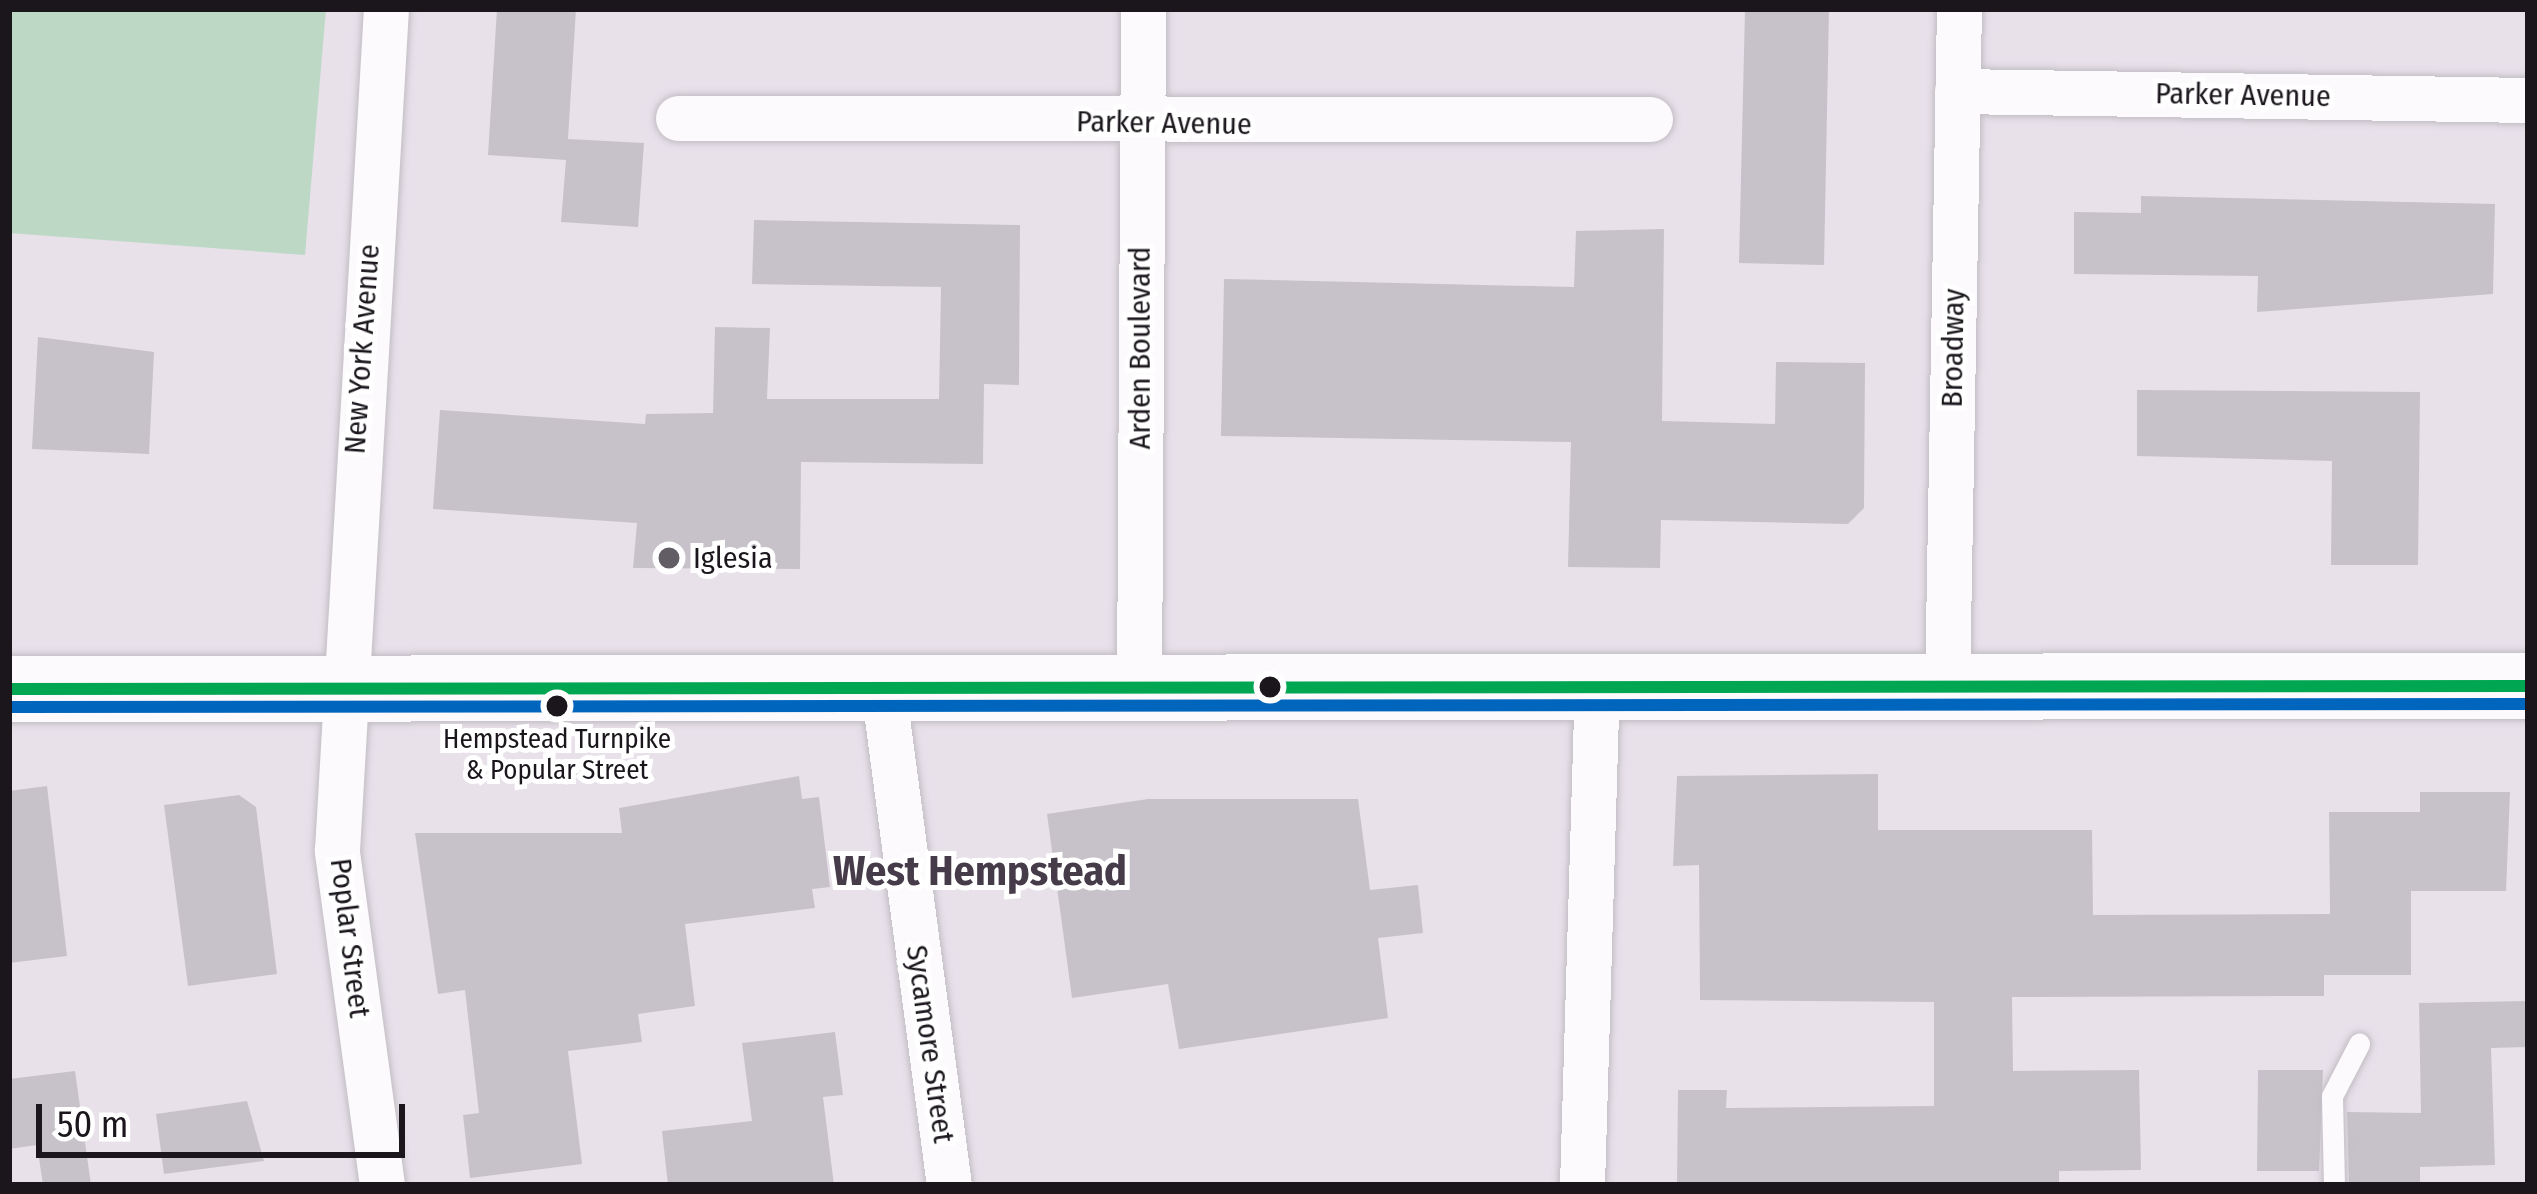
<!DOCTYPE html>
<style>
body{margin:0}
#map{position:relative;width:2537px;height:1194px;overflow:hidden;background:#e8e1ea;font-family:"Fira Sans Condensed",sans-serif}
div>[style]{position:absolute}
.green>*{inset:0;background:#bdd9c6}
.building>*{inset:0;background:#c7c2c9}
.roads{filter:drop-shadow(0 0 3px #c2bdc4) drop-shadow(0 0 3px #c2bdc4)}
.lane>*{height:21px;margin:-10.5px;padding:0 10.5px;transform-origin:10.5px;border-radius:10.5px;background:#fcfafc}
.street>*{height:45px;margin:-22.5px;padding:0 22.5px;transform-origin:22.5px;border-radius:22.5px;background:#fcfafc}
.primary>*{height:66px;margin:-33px;padding:0 33px;transform-origin:33px;border-radius:33px;background:#fcfafc}
.bus-1>*{height:12px;margin:-6px;padding:0 6px;transform-origin:6px;border-radius:6px;background:#00a651}
.bus-2>*{height:12px;margin:-6px;padding:0 6px;transform-origin:6px;border-radius:6px;background:#0065bd}
.dots>*{width:33px;height:33px;translate:-50% -50%;box-sizing:border-box;border:6px solid #fff;border-radius:50%}
span{translate:-50% -50%;white-space:nowrap;text-align:center;line-height:1.15;-webkit-text-stroke:10px #fff;paint-order:stroke}
.bus-label{font-size:27px;color:#1a161c}
.street-label{font-size:30px;color:#1a161c}
.poi-label{font-size:30px;color:#1a161c}
.left{translate:0 -50%;text-align:left}
.district-label{font-size:42px;color:#463b49;font-weight:700}
.frame{position:absolute;inset:0;border:12px solid #1a161c;pointer-events:none}
.scale{position:absolute;left:36px;top:1104px;width:369px;height:54px;box-sizing:border-box;border:6px solid #1a161c;border-top:0;padding-left:15px;font-size:36px;line-height:42px;white-space:nowrap;color:#1a161c;-webkit-text-stroke:9px #fff;paint-order:stroke}
</style>
<div id="map">
<div class="green">
<i style="clip-path:polygon(9px 9px,326px 9px,305px 255px,9px 233px)"></i>
</div>
<div class="building">
<i style="clip-path:polygon(497px 9px,576px 9px,568px 139px,644px 143px,638px 227px,561px 222px,566px 160px,488px 155px)"></i>
<i style="clip-path:polygon(1745px 9px,1829px 9px,1824px 265px,1739px 263px)"></i>
<i style="clip-path:polygon(2141px 196px,2495px 204px,2493px 294px,2257px 312px,2258px 276px,2074px 274px,2074px 212px,2141px 213px)"></i>
<i style="clip-path:polygon(754px 220px,1020px 225px,1019px 385px,984px 384px,983px 464px,801px 462px,800px 569px,633px 568px,637px 523px,433px 509px,440px 410px,645px 424px,646px 414px,713px 413px,715px 327px,770px 328px,767px 399px,939px 399px,941px 287px,752px 284px)"></i>
<i style="clip-path:polygon(1664px 229px,1662px 421px,1775px 424px,1776px 362px,1865px 363px,1864px 508px,1848px 524px,1661px 520px,1660px 568px,1568px 567px,1571px 442px,1221px 436px,1224px 279px,1574px 287px,1576px 231px)"></i>
<i style="clip-path:polygon(38px 337px,154px 352px,149px 454px,32px 449px)"></i>
<i style="clip-path:polygon(2137px 390px,2420px 392px,2418px 565px,2331px 565px,2332px 461px,2137px 456px)"></i>
<i style="clip-path:polygon(1878px 774px,1878px 830px,2092px 830px,2093px 915px,2330px 914px,2329px 812px,2420px 812px,2420px 792px,2510px 792px,2506px 891px,2411px 891px,2411px 975px,2324px 975px,2324px 996px,2012px 997px,2013px 1071px,2139px 1070px,2141px 1170px,2059px 1171px,2059px 1185px,1677px 1185px,1678px 1090px,1727px 1090px,1726px 1108px,1934px 1106px,1934px 1002px,1700px 1000px,1699px 865px,1673px 866px,1677px 776px)"></i>
<i style="clip-path:polygon(799px 776px,802px 799px,819px 797px,830px 887px,812px 889px,815px 908px,685px 924px,695px 1006px,638px 1014px,642px 1042px,568px 1051px,582px 1164px,470px 1178px,463px 1115px,479px 1113px,465px 990px,438px 994px,415px 833px,622px 833px,619px 808px)"></i>
<i style="clip-path:polygon(47px 786px,67px 956px,9px 963px,9px 791px)"></i>
<i style="clip-path:polygon(239px 795px,256px 807px,277px 974px,188px 986px,164px 805px)"></i>
<i style="clip-path:polygon(1148px 799px,1358px 799px,1370px 890px,1418px 885px,1423px 933px,1378px 938px,1388px 1018px,1179px 1049px,1168px 984px,1072px 998px,1047px 814px)"></i>
<i style="clip-path:polygon(2528px 1001px,2528px 1047px,2491px 1048px,2495px 1165px,2420px 1167px,2420px 1185px,2349px 1185px,2347px 1112px,2421px 1113px,2419px 1003px)"></i>
<i style="clip-path:polygon(835px 1032px,843px 1095px,823px 1097px,834px 1185px,668px 1185px,662px 1131px,752px 1121px,742px 1043px)"></i>
<i style="clip-path:polygon(2258px 1070px,2323px 1070px,2319px 1171px,2257px 1171px)"></i>
<i style="clip-path:polygon(75px 1071px,91px 1185px,43px 1185px,37px 1145px,9px 1149px,9px 1079px)"></i>
<i style="clip-path:polygon(247px 1101px,264px 1161px,164px 1174px,156px 1114px)"></i>
</div>
<div class="roads">
<div class="lane">
<i style="left:2334px;top:1185px;width:89px;rotate:-91.3deg"></i>
<i style="left:2332px;top:1096px;width:59px;rotate:-62.6deg"></i>
</div>
<div class="street">
<i style="left:1957px;top:91px;width:571px;rotate:0.9deg"></i>
<i style="left:678px;top:118px;width:972px;rotate:0.06deg"></i>
<i style="left:1947px;top:687px;width:678px;rotate:-88.99deg"></i>
<i style="left:883px;top:688px;width:501px;rotate:82.44deg"></i>
<i style="left:1139px;top:688px;width:679px;rotate:-89.66deg"></i>
<i style="left:382px;top:1185px;width:338px;rotate:-97.7deg"></i>
<i style="left:337px;top:850px;width:842px;rotate:-86.67deg"></i>
<i style="left:1582px;top:1185px;width:497px;rotate:-88.3deg"></i>
</div>
<div class="primary">
<i style="left:9px;top:689px;width:2519px;rotate:-0.07deg"></i>
</div>
</div>
<div class="bus-1">
<i style="left:9px;top:689px;width:2519px;rotate:-0.07deg"></i>
</div>
<div class="bus-2">
<i style="left:9px;top:707px;width:2519px;rotate:-0.07deg"></i>
</div>
<div class="dots">
<i style="left:669px;top:558px;background:#625d64"></i>
<i style="left:1270px;top:687px;background:#1a161c"></i>
<i style="left:557px;top:706px;background:#1a161c"></i>
</div>
<div class="bus-label">
<span style="left:557px;top:755px">Hempstead Turnpike<br>&amp; Popular Street</span>
</div>
<div class="street-label">
<span style="left:2243px;top:95px;rotate:1deg">Parker Avenue</span>
<span style="left:1164px;top:123px;rotate:1deg">Parker Avenue</span>
<span style="left:1140px;top:348px;rotate:-90deg">Arden Boulevard</span>
<span style="left:1953px;top:348px;rotate:-89deg">Broadway</span>
<span style="left:362px;top:349px;rotate:-86deg">New York Avenue</span>
<span style="left:350px;top:938px;rotate:83deg">Poplar Street</span>
<span style="left:930px;top:1044px;rotate:82deg">Sycamore Street</span>
</div>
<div class="poi-label">
<span class="left" style="left:693px;top:558px">Iglesia</span>
</div>
<div class="district-label">
<span style="left:980px;top:871px">West Hempstead</span>
</div>
<div class="frame"></div>
<div class="scale">50 m</div>
</div>
